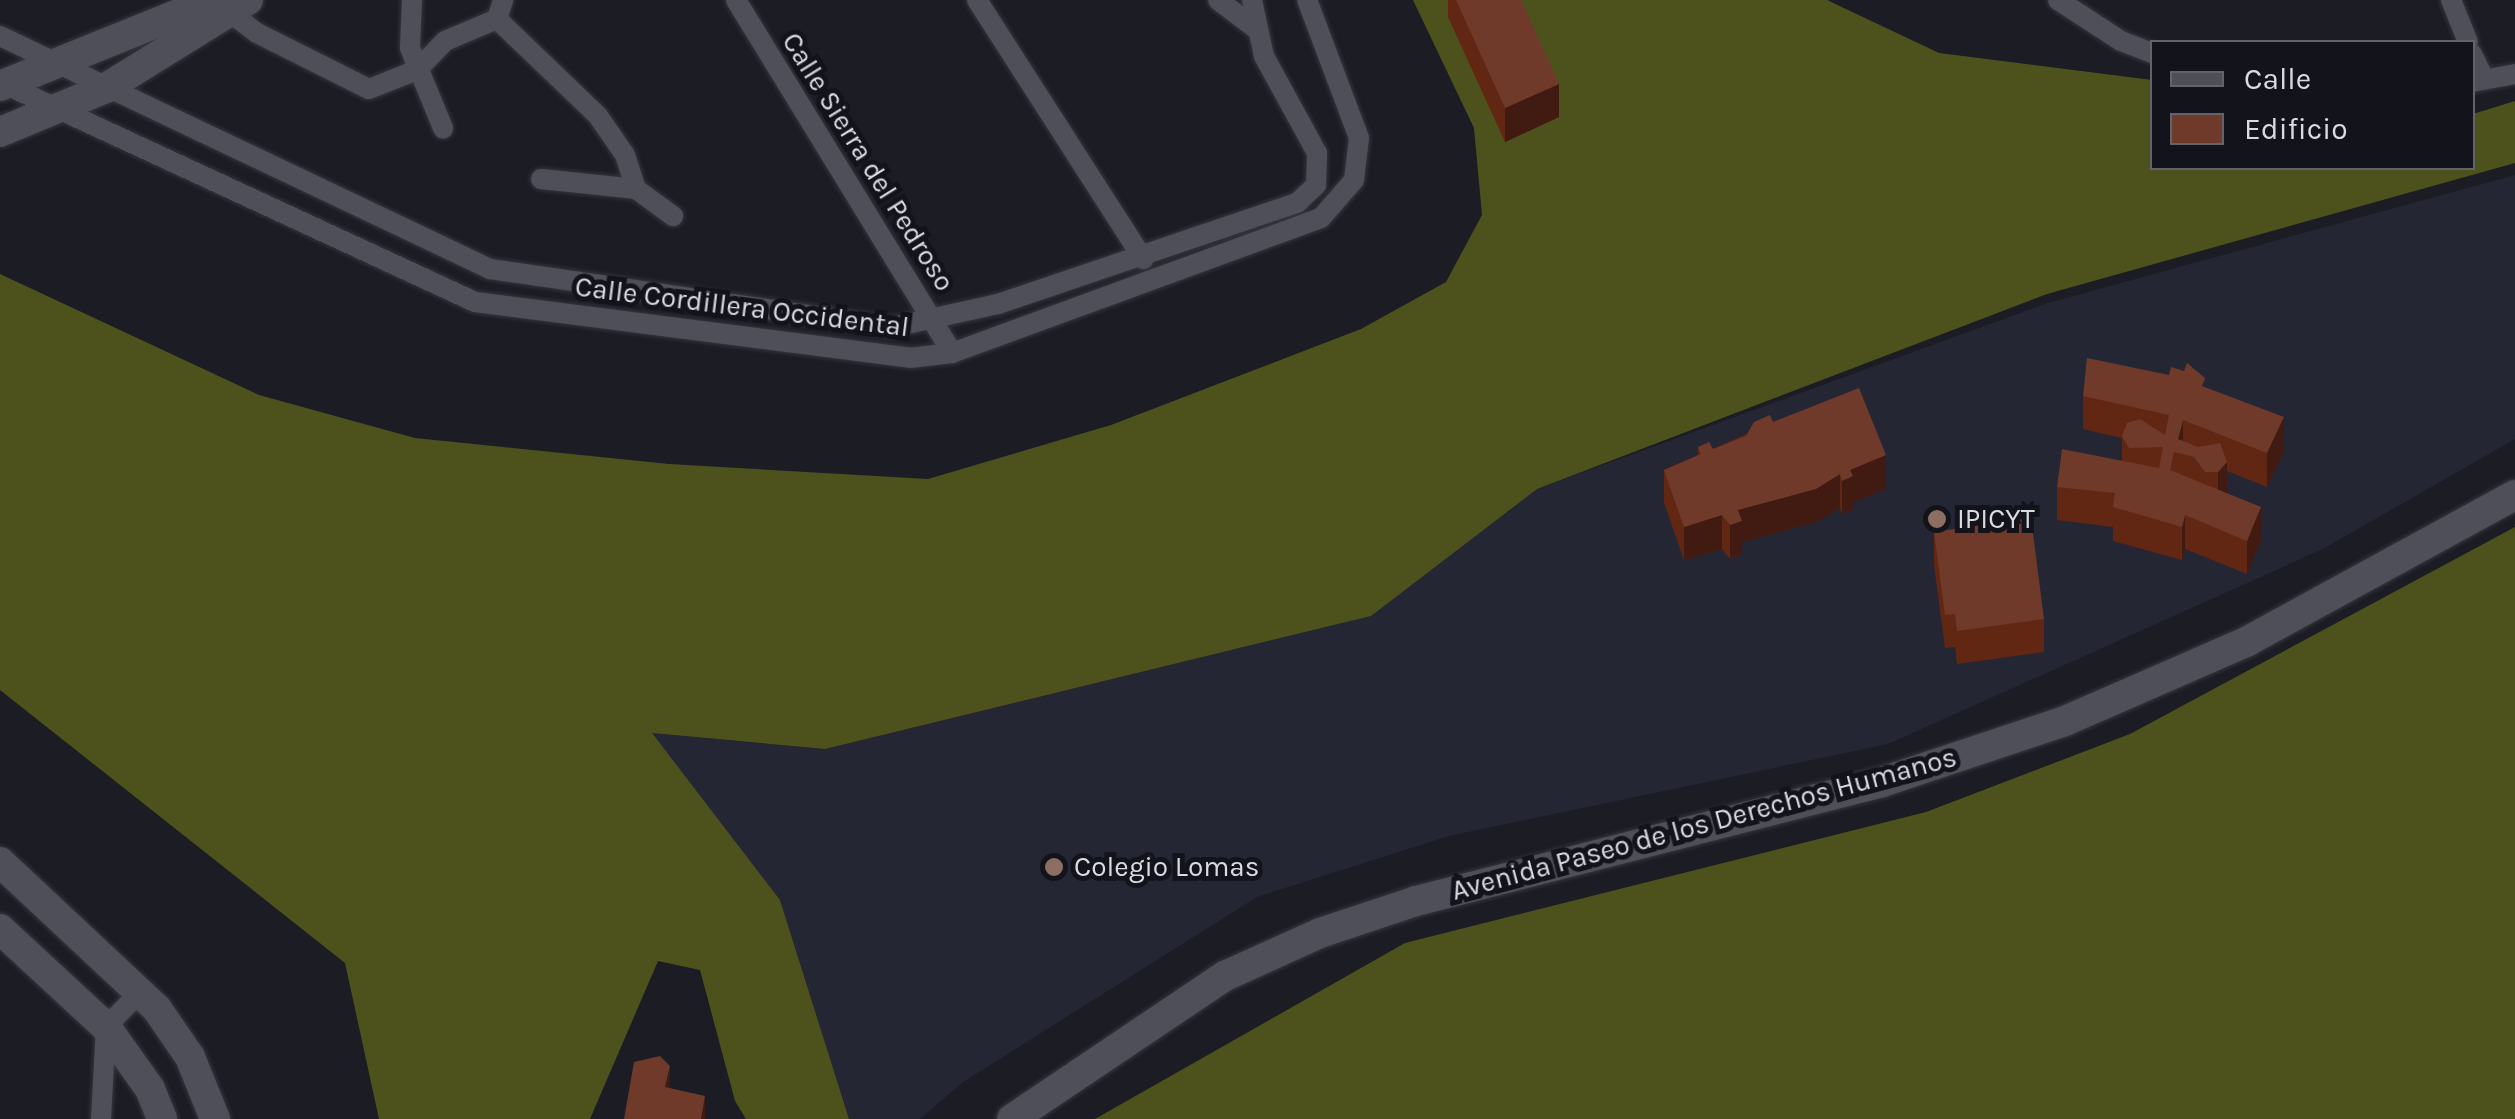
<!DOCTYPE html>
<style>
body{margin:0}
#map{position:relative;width:2515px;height:1119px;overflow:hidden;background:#1c1c25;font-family:Karla,sans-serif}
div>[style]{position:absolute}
.built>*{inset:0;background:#252634}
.forest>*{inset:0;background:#4d521d}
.roads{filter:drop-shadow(0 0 2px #35363c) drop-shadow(0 0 2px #35363c)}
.street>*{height:20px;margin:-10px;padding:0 10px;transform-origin:10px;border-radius:10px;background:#4f4f5a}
.secondary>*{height:30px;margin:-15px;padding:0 15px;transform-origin:15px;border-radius:15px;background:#4f4f5a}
.wall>*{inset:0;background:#622713}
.shaded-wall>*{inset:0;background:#411a11}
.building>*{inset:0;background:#6f3a29}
.dots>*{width:28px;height:28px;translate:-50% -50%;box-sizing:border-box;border:5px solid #13131c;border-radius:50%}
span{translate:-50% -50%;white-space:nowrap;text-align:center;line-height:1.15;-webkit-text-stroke:10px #13131c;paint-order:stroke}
.street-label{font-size:28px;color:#dadbe1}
.poi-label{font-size:28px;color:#dadbe1}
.left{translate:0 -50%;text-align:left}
.legend{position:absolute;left:2150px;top:40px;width:325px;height:130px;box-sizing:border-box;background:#13131c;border:2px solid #63636b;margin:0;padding:12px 18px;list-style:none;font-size:30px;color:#dadbe1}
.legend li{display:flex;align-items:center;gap:20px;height:50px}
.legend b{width:50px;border:2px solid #63636b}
</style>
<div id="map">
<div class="built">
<i style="clip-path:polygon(2515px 175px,2515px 439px,2323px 549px,1888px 744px,1449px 836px,1257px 897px,963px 1082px,920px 1119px,849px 1119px,780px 900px,650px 733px,825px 749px,1370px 616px,1537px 489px,2048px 303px)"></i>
</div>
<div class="forest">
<i style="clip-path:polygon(1413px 0,1827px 0,1939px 53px,2152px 80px,2152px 168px,2472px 168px,2473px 114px,2515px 101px,2515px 163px,2047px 294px,1537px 489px,1371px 616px,825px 749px,652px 733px,780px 900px,849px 1119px,746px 1119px,735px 1101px,700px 970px,658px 961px,590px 1119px,379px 1119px,345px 963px,0 690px,0 274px,259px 395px,415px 438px,669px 464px,928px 479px,1111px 425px,1361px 329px,1446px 282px,1482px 215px,1474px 128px)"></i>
<i style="clip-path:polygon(2515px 527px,2515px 1119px,1095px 1119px,1405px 943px,1926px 812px,2130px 734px)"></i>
</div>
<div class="roads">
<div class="street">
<i style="left:412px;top:0;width:48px;rotate:92.4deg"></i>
<i style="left:410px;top:48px;width:87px;rotate:67.6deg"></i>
<i style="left:736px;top:0;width:414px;rotate:58.5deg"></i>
<i style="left:977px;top:0;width:308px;rotate:57.3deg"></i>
<i style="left:1218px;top:0;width:46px;rotate:37.1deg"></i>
<i style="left:2058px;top:0;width:75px;rotate:33.1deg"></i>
<i style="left:2121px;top:41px;width:33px;rotate:21deg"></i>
<i style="left:2451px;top:0;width:45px;rotate:68deg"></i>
<i style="left:221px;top:6px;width:45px;rotate:36.9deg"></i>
<i style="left:257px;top:33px;width:125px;rotate:26.6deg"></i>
<i style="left:369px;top:89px;width:52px;rotate:-21.6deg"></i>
<i style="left:417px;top:70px;width:40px;rotate:-46deg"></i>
<i style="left:445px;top:41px;width:56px;rotate:-22.9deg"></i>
<i style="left:497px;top:19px;width:140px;rotate:43.8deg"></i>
<i style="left:598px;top:116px;width:47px;rotate:55.3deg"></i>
<i style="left:625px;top:155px;width:36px;rotate:72deg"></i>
<i style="left:497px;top:19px;width:20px;rotate:-72deg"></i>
<i style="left:0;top:36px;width:543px;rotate:25.43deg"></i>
<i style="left:490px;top:269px;width:407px;rotate:8.2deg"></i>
<i style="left:893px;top:327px;width:107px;rotate:-12.4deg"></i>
<i style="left:998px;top:304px;width:316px;rotate:-18.7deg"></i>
<i style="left:1297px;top:203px;width:26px;rotate:-43deg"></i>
<i style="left:1316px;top:185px;width:32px;rotate:-88deg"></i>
<i style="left:1317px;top:153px;width:111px;rotate:-118.7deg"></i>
<i style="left:1264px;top:56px;width:57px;rotate:-102.1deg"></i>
<i style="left:2472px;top:54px;width:28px;rotate:64deg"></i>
<i style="left:0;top:82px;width:523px;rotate:24.85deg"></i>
<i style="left:475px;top:302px;width:439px;rotate:7.3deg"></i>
<i style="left:910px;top:358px;width:42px;rotate:-6.8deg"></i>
<i style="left:952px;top:353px;width:393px;rotate:-20.1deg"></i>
<i style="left:1321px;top:218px;width:50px;rotate:-49deg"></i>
<i style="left:1354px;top:180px;width:42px;rotate:-83.2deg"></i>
<i style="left:1359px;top:138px;width:147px;rotate:-110.6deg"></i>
<i style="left:2472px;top:82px;width:44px;rotate:-10.5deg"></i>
<i style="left:541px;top:179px;width:96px;rotate:6deg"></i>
<i style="left:636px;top:189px;width:46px;rotate:36.1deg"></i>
<i style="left:101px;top:1119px;width:92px;rotate:-86.9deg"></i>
<i style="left:106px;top:1027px;width:49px;rotate:-45.8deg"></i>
</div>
<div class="secondary">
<i style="left:0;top:86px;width:230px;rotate:-22deg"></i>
<i style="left:0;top:132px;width:115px;rotate:-22.5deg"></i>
<i style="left:106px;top:88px;width:167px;rotate:-31.8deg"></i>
<i style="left:0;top:862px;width:215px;rotate:43.1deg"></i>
<i style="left:157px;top:1009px;width:58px;rotate:55.5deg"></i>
<i style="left:190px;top:1057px;width:67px;rotate:68deg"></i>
<i style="left:0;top:929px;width:144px;rotate:42.8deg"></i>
<i style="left:106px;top:1027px;width:76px;rotate:54.6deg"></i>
<i style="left:150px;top:1089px;width:32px;rotate:68deg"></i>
<i style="left:1012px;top:1119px;width:257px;rotate:-33.9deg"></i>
<i style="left:1225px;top:976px;width:104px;rotate:-24.4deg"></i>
<i style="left:1320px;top:933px;width:101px;rotate:-18.4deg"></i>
<i style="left:1416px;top:901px;width:481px;rotate:-14.3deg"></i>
<i style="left:1882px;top:782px;width:193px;rotate:-18.4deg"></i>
<i style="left:2065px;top:721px;width:200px;rotate:-23.6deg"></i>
<i style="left:2248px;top:641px;width:304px;rotate:-28.7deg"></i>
</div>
</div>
<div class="wall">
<i style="clip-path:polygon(1448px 0,1521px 0,1559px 117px,1505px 142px,1448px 17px)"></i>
<i style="clip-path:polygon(2205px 387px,2284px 451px,2267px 487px,2227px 471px,2227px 493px,2261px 540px,2247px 574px,2185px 549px,2182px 560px,2113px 541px,2113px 527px,2057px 520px,2057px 487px,2122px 461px,2122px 438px,2083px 429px,2083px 396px)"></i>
<i style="clip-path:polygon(1773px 422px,1886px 489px,1853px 502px,1853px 510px,1842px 514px,1840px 508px,1816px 522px,1742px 542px,1742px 554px,1730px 559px,1722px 549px,1684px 560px,1664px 503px,1664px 470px,1698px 455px,1698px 447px,1713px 449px)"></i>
<i style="clip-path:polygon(1934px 532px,2044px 619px,2044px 652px,1957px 664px,1955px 647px,1945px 648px,1934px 565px)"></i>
</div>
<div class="shaded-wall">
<i style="clip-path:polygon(1559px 84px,1559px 117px,1505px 142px,1505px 108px)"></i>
<i style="clip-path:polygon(2284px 417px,2284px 451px,2267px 487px,2267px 453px)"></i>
<i style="clip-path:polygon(2183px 420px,2183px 454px,2178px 439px)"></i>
<i style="clip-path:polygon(1886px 455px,1886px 489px,1853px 502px,1853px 510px,1842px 514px,1842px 481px,1850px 470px)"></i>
<i style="clip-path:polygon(2227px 462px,2227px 495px,2218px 505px,2218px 472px)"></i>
<i style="clip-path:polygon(1840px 474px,1840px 508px,1816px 522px,1742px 542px,1742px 554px,1730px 559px,1730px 525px,1738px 510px)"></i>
<i style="clip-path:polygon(2261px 507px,2261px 540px,2247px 574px,2247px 541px)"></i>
<i style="clip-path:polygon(1722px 515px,1722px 549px,1684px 560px,1684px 527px)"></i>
<i style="clip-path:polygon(2185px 515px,2185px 549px,2182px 560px,2182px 527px)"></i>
<i style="clip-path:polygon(670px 1066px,670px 1100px,665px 1087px)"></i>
<i style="clip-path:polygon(705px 1096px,705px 1119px,701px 1119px)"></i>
</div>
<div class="building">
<i style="clip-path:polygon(1456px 0,1521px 0,1559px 84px,1505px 108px)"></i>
<i style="clip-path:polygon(2087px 358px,2169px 375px,2171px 367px,2184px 371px,2187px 363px,2205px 378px,2202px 386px,2284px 417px,2267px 453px,2183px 420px,2178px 439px,2198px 447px,2220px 443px,2227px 462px,2218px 472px,2205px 472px,2194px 457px,2174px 452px,2170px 470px,2261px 507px,2247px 541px,2185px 515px,2182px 527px,2113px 507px,2115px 493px,2057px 487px,2062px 449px,2159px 468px,2163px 447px,2129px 448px,2122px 436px,2127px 423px,2140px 419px,2165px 435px,2169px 415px,2083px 396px)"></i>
<i style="clip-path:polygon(1859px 388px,1886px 455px,1850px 470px,1853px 476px,1842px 481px,1840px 474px,1816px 489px,1738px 510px,1742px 521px,1730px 525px,1722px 515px,1684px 527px,1664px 470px,1701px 454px,1698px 447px,1709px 442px,1713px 449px,1746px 436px,1754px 422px,1770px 415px,1773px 422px)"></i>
<i style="clip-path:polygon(2031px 518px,2044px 619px,1957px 631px,1955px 614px,1945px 615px,1934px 532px)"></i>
<i style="clip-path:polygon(660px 1056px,670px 1066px,665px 1087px,705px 1096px,701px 1119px,624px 1119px,634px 1062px)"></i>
</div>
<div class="dots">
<i style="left:1937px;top:519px;background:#8d6e63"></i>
<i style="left:1054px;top:867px;background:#8d6e63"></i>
</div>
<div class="street-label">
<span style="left:868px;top:162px;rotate:58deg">Calle Sierra del Pedroso</span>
<span style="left:742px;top:307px;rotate:7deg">Calle Cordillera Occidental</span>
<span style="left:1704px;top:824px;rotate:-15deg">Avenida Paseo de los Derechos Humanos</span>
</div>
<div class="poi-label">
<span class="left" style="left:1957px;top:519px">IPICYT</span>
<span class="left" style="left:1074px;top:867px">Colegio Lomas</span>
</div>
<ul class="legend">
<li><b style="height:12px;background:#4f4f5a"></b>Calle</li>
<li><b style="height:28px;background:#6f3a29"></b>Edificio</li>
</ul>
</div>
